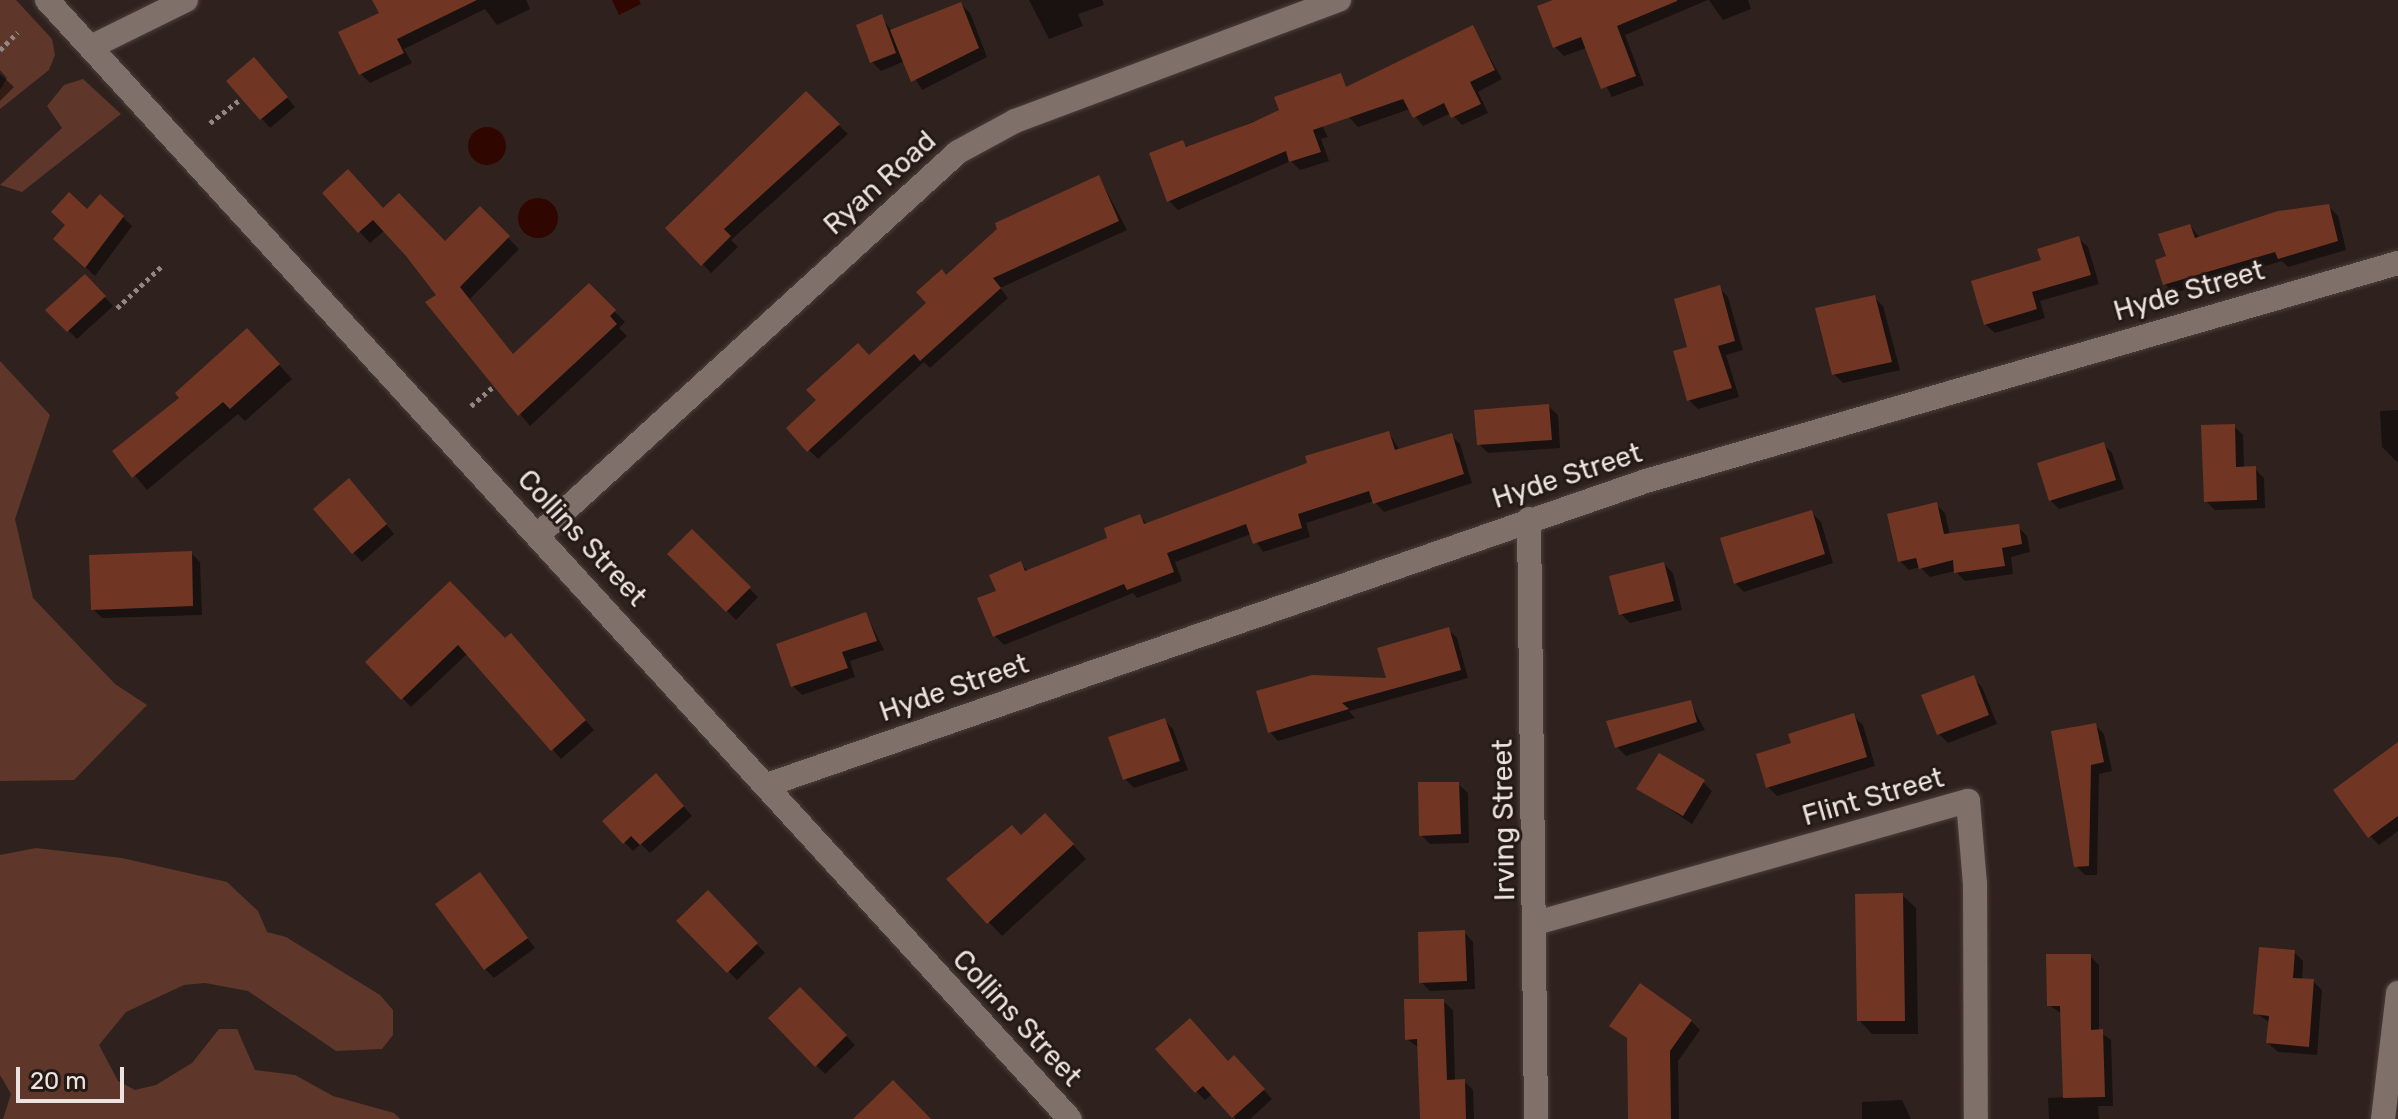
<!DOCTYPE html>
<style>
body{margin:0}
#map{position:relative;width:2398px;height:1119px;overflow:hidden;background:#2f221e;font-family:Rubik,sans-serif}
div>[style]{position:absolute}
.green>*{inset:0;background:#5e362a}
.water>*{inset:0;background:#300700}
.round{border-radius:50%}
.shadow>*{inset:0;background:#0007}
.building>*{inset:0;background:#703623}
.path>*{height:5px;margin-top:-2.5px;transform-origin:0;background:repeating-linear-gradient(90deg,#928784 0 4px,transparent 0 8px)}
.roads{filter:drop-shadow(0 0 2px #4a3f3c) drop-shadow(0 0 2px #4a3f3c)}
.minor>*{height:24px;margin:-12px;padding:0 12px;transform-origin:12px;border-radius:12px;background:#7f706a}
.secondary>*{height:24px;margin:-12px;padding:0 12px;transform-origin:12px;border-radius:12px;background:#7f706a}
span{translate:-50% -50%;white-space:nowrap;text-align:center;line-height:1.15;-webkit-text-stroke:6px #251915;paint-order:stroke}
.street-label{font-size:28px;color:#ece3e0}
.scale{position:absolute;left:16px;top:1067px;width:108px;height:36px;box-sizing:border-box;border:4px solid #ece3e0;border-top:0;padding-left:10px;font-size:24px;line-height:28px;white-space:nowrap;color:#ece3e0;-webkit-text-stroke:6px #251915;paint-order:stroke}
</style>
<div id="map">
<div class="green">
<i style="clip-path:polygon(0 0,16px 0,52px 39px,55px 55px,49px 70px,0 109px,0 90px,7px 78px,0 70px)"></i>
<i style="clip-path:polygon(83px 79px,121px 114px,22px 192px,0 185px,62px 128px,47px 106px,64px 85px)"></i>
<i style="clip-path:polygon(0 361px,50px 415px,15px 519px,33px 598px,115px 684px,147px 705px,74px 780px,0 781px)"></i>
<i style="clip-path:polygon(36px 848px,122px 858px,227px 882px,258px 911px,267px 932px,286px 937px,380px 995px,393px 1010px,393px 1035px,382px 1049px,336px 1051px,248px 991px,205px 983px,184px 985px,126px 1012px,99px 1045px,118px 1081px,135px 1090px,156px 1085px,192px 1063px,219px 1029px,237px 1029px,255px 1070px,295px 1075px,333px 1096px,394px 1113px,400px 1119px,3px 1119px,11px 1094px,0 1075px,0 855px)"></i>
</div>
<div class="water">
<i style="clip-path:polygon(612px 0,639px 0,641px 4px,619px 15px)"></i>
<i class="round" style="left:468px;top:127px;width:38px;height:38px"></i>
<i class="round" style="left:518px;top:198px;width:40px;height:40px"></i>
</div>
<div class="shadow">
<i style="clip-path:polygon(374px 0,526px 0,530px 9px,497px 25px,485px 9px,404px 49px,412px 63px,370px 83px,361px 74px,381px 14px)"></i>
<i style="clip-path:polygon(1029px 0,1102px 0,1104px 5px,1078px 14px,1083px 26px,1049px 39px)"></i>
<i style="clip-path:polygon(1556px 0,1708px 0,1625px 35px,1644px 85px,1612px 97px,1586px 48px,1564px 56px,1555px 47px)"></i>
<i style="clip-path:polygon(1709px 0,1748px 0,1751px 9px,1723px 20px)"></i>
<i style="clip-path:polygon(961px 4px,970px 13px,987px 57px,922px 90px,905px 61px,881px 71px,872px 62px,881px 17px,892px 31px)"></i>
<i style="clip-path:polygon(1473px 28px,1502px 79px,1478px 92px,1488px 113px,1462px 125px,1451px 113px,1423px 126px,1410px 109px,1358px 127px,1349px 117px)"></i>
<i style="clip-path:polygon(263px 69px,295px 107px,270px 128px,229px 81px)"></i>
<i style="clip-path:polygon(0 74px,14px 87px,0 101px)"></i>
<i style="clip-path:polygon(806px 94px,848px 134px,731px 240px,738px 247px,711px 273px,668px 228px)"></i>
<i style="clip-path:polygon(1308px 99px,1328px 137px,1321px 139px,1329px 161px,1300px 170px,1291px 161px,1178px 210px,1169px 201px,1183px 143px,1189px 148px)"></i>
<i style="clip-path:polygon(1099px 177px,1127px 230px,1000px 288px,1008px 298px,930px 368px,924px 362px,818px 459px,809px 450px,870px 357px,929px 304px,946px 277px)"></i>
<i style="clip-path:polygon(324px 193px,383px 210px,445px 244px,480px 209px,519px 249px,470px 299px,514px 356px,589px 286px,625px 322px,619px 328px,627px 336px,530px 426px,428px 303px,439px 295px,385px 230px,370px 243px)"></i>
<i style="clip-path:polygon(2328px 206px,2338px 216px,2346px 250px,2288px 267px,2282px 261px,2174px 293px,2165px 284px,2168px 258px,2190px 226px,2200px 238px)"></i>
<i style="clip-path:polygon(88px 211px,123px 217px,132px 226px,95px 276px,64px 248px)"></i>
<i style="clip-path:polygon(2078px 238px,2088px 247px,2099px 284px,2040px 301px,2045px 318px,1995px 333px,1985px 324px,2043px 262px)"></i>
<i style="clip-path:polygon(85px 276px,113px 306px,77px 339px,47px 310px)"></i>
<i style="clip-path:polygon(1719px 288px,1728px 297px,1743px 350px,1726px 355px,1739px 397px,1698px 409px,1689px 400px,1690px 349px)"></i>
<i style="clip-path:polygon(1874px 297px,1883px 306px,1900px 370px,1843px 383px,1834px 374px)"></i>
<i style="clip-path:polygon(260px 344px,292px 379px,245px 421px,238px 414px,147px 490px,115px 451px)"></i>
<i style="clip-path:polygon(1548px 406px,1558px 415px,1560px 448px,1488px 453px,1479px 444px)"></i>
<i style="clip-path:polygon(2398px 410px,2398px 461px,2396px 461px,2382px 447px,2380px 411px)"></i>
<i style="clip-path:polygon(2234px 426px,2243px 435px,2244px 469px,2255px 469px,2264px 478px,2265px 508px,2215px 510px,2206px 501px)"></i>
<i style="clip-path:polygon(1389px 433px,1400px 451px,1451px 435px,1460px 444px,1472px 483px,1384px 512px,1374px 501px,1306px 523px,1310px 537px,1263px 552px,1251px 534px,1175px 562px,1182px 581px,1137px 598px,1133px 593px,1004px 645px,995px 636px,998px 592px,1021px 564px,1029px 572px,1110px 539px,1140px 517px,1147px 524px)"></i>
<i style="clip-path:polygon(2103px 444px,2112px 453px,2124px 489px,2059px 509px,2050px 500px)"></i>
<i style="clip-path:polygon(358px 489px,394px 534px,362px 562px,315px 510px)"></i>
<i style="clip-path:polygon(1936px 504px,1945px 513px,1950px 535px,2018px 527px,2027px 536px,2030px 552px,2011px 557px,2013px 574px,1965px 581px,1955px 571px,1930px 577px,1920px 567px,1909px 570px,1900px 561px)"></i>
<i style="clip-path:polygon(1812px 513px,1821px 522px,1833px 563px,1744px 592px,1735px 583px)"></i>
<i style="clip-path:polygon(692px 532px,758px 597px,736px 620px,669px 554px)"></i>
<i style="clip-path:polygon(191px 553px,200px 562px,202px 615px,102px 618px,93px 609px)"></i>
<i style="clip-path:polygon(1664px 564px,1673px 573px,1682px 610px,1630px 623px,1621px 614px)"></i>
<i style="clip-path:polygon(450px 584px,505px 641px,520px 645px,594px 730px,561px 759px,468px 653px,411px 707px,368px 662px)"></i>
<i style="clip-path:polygon(866px 614px,884px 650px,850px 661px,855px 677px,802px 695px,793px 686px)"></i>
<i style="clip-path:polygon(1448px 629px,1457px 638px,1468px 678px,1349px 711px,1355px 718px,1278px 741px,1270px 732px,1389px 680px)"></i>
<i style="clip-path:polygon(1973px 678px,1982px 687px,1997px 724px,1948px 743px,1939px 734px)"></i>
<i style="clip-path:polygon(1690px 702px,1705px 730px,1626px 756px,1617px 747px)"></i>
<i style="clip-path:polygon(1853px 716px,1863px 725px,1875px 766px,1777px 796px,1768px 787px,1794px 744px)"></i>
<i style="clip-path:polygon(1164px 720px,1173px 729px,1188px 770px,1134px 788px,1125px 779px)"></i>
<i style="clip-path:polygon(2095px 725px,2104px 734px,2112px 771px,2099px 774px,2097px 875px,2085px 875px,2076px 866px)"></i>
<i style="clip-path:polygon(2398px 744px,2398px 831px,2379px 845px,2370px 836px)"></i>
<i style="clip-path:polygon(1703px 782px,1712px 791px,1692px 824px,1639px 788px)"></i>
<i style="clip-path:polygon(1458px 784px,1468px 793px,1469px 843px,1430px 844px,1421px 835px)"></i>
<i style="clip-path:polygon(665px 785px,692px 816px,650px 853px,641px 844px,633px 851px,624px 842px)"></i>
<i style="clip-path:polygon(1059px 829px,1086px 859px,1002px 936px,948px 880px,972px 857px,976px 861px,1021px 838px)"></i>
<i style="clip-path:polygon(480px 875px,535px 948px,494px 978px,485px 969px)"></i>
<i style="clip-path:polygon(708px 893px,765px 953px,737px 980px,679px 921px)"></i>
<i style="clip-path:polygon(1902px 895px,1916px 908px,1918px 1034px,1872px 1034px,1859px 1020px)"></i>
<i style="clip-path:polygon(1464px 932px,1473px 942px,1475px 989px,1430px 991px,1421px 982px)"></i>
<i style="clip-path:polygon(2294px 952px,2303px 961px,2302px 981px,2313px 981px,2322px 990px,2317px 1055px,2278px 1052px,2268px 1043px,2270px 1023px,2256px 1013px)"></i>
<i style="clip-path:polygon(2090px 956px,2099px 965px,2099px 1031px,2111px 1040px,2113px 1106px,2098px 1106px,2099px 1119px,2049px 1119px,2048px 1098px,2065px 1097px,2062px 1014px,2049px 1005px)"></i>
<i style="clip-path:polygon(800px 989px,855px 1045px,825px 1074px,770px 1018px)"></i>
<i style="clip-path:polygon(1443px 1001px,1453px 1010px,1455px 1081px,1464px 1081px,1473px 1090px,1474px 1119px,1422px 1119px,1419px 1048px,1407px 1039px)"></i>
<i style="clip-path:polygon(1691px 1021px,1700px 1030px,1678px 1061px,1679px 1119px,1630px 1119px,1629px 1040px,1612px 1026px)"></i>
<i style="clip-path:polygon(1229px 1063px,1243px 1067px,1272px 1099px,1250px 1119px,1236px 1119px,1212px 1094px,1205px 1100px,1196px 1091px)"></i>
<i style="clip-path:polygon(1902px 1100px,1911px 1119px,1862px 1119px,1862px 1102px)"></i>
</div>
<div class="building">
<i style="clip-path:polygon(372px 0,477px 0,397px 39px,404px 53px,359px 75px,338px 32px,379px 13px)"></i>
<i style="clip-path:polygon(1553px 0,1677px 0,1677px 1px,1617px 26px,1636px 76px,1601px 89px,1581px 37px,1553px 48px,1537px 6px)"></i>
<i style="clip-path:polygon(961px 2px,979px 48px,911px 82px,890px 30px)"></i>
<i style="clip-path:polygon(882px 14px,896px 53px,870px 63px,856px 25px)"></i>
<i style="clip-path:polygon(1473px 25px,1495px 70px,1470px 82px,1481px 104px,1451px 118px,1444px 103px,1413px 118px,1403px 99px,1313px 130px,1321px 152px,1289px 162px,1286px 151px,1167px 202px,1149px 153px,1183px 140px,1186px 147px,1251px 123px,1279px 110px,1274px 97px,1341px 73px,1346px 87px)"></i>
<i style="clip-path:polygon(254px 57px,288px 97px,260px 120px,226px 81px)"></i>
<i style="clip-path:polygon(806px 91px,840px 124px,724px 229px,731px 236px,701px 266px,665px 228px)"></i>
<i style="clip-path:polygon(348px 169px,383px 208px,399px 193px,445px 241px,480px 206px,510px 236px,460px 287px,513px 354px,589px 283px,616px 310px,610px 316px,617px 324px,518px 416px,425px 302px,436px 295px,406px 256px,373px 220px,358px 233px,322px 193px)"></i>
<i style="clip-path:polygon(1099px 175px,1119px 221px,993px 278px,1001px 288px,920px 361px,914px 354px,807px 452px,786px 428px,816px 400px,806px 390px,858px 343px,869px 355px,926px 303px,916px 292px,942px 269px,946px 275px,997px 229px,995px 223px)"></i>
<i style="clip-path:polygon(69px 192px,87px 209px,100px 194px,124px 216px,85px 268px,53px 239px,65px 225px,51px 212px)"></i>
<i style="clip-path:polygon(2329px 204px,2338px 241px,2278px 259px,2275px 252px,2163px 285px,2155px 260px,2166px 256px,2158px 234px,2190px 224px,2195px 238px,2278px 211px)"></i>
<i style="clip-path:polygon(2079px 236px,2091px 275px,2032px 292px,2037px 309px,1984px 325px,1971px 281px,2041px 260px,2037px 249px)"></i>
<i style="clip-path:polygon(85px 274px,106px 296px,67px 332px,45px 310px)"></i>
<i style="clip-path:polygon(1720px 285px,1735px 341px,1718px 346px,1732px 388px,1687px 401px,1673px 351px,1687px 347px,1674px 299px)"></i>
<i style="clip-path:polygon(1875px 295px,1892px 362px,1832px 375px,1815px 308px)"></i>
<i style="clip-path:polygon(247px 328px,280px 364px,230px 409px,223px 402px,132px 478px,112px 451px,179px 398px,175px 393px)"></i>
<i style="clip-path:polygon(1549px 404px,1552px 440px,1477px 445px,1474px 410px)"></i>
<i style="clip-path:polygon(2235px 424px,2236px 467px,2256px 466px,2257px 500px,2204px 502px,2201px 425px)"></i>
<i style="clip-path:polygon(1389px 431px,1395px 450px,1452px 433px,1464px 474px,1373px 504px,1369px 491px,1298px 514px,1302px 528px,1253px 544px,1246px 524px,1167px 553px,1174px 572px,1127px 590px,1124px 584px,993px 637px,977px 598px,996px 591px,989px 575px,1021px 561px,1025px 571px,1107px 538px,1104px 528px,1140px 514px,1144px 524px,1307px 463px,1305px 456px)"></i>
<i style="clip-path:polygon(2104px 442px,2116px 480px,2049px 501px,2037px 463px)"></i>
<i style="clip-path:polygon(349px 478px,387px 524px,352px 554px,313px 509px)"></i>
<i style="clip-path:polygon(1937px 502px,1944px 534px,2019px 524px,2022px 544px,2002px 548px,2005px 566px,1954px 573px,1953px 560px,1919px 569px,1916px 558px,1898px 562px,1887px 514px)"></i>
<i style="clip-path:polygon(1812px 510px,1825px 554px,1734px 584px,1720px 538px)"></i>
<i style="clip-path:polygon(692px 529px,751px 587px,726px 612px,667px 554px)"></i>
<i style="clip-path:polygon(192px 551px,193px 606px,91px 610px,89px 555px)"></i>
<i style="clip-path:polygon(1664px 562px,1674px 601px,1619px 615px,1609px 576px)"></i>
<i style="clip-path:polygon(450px 581px,505px 638px,511px 633px,586px 720px,551px 751px,458px 645px,401px 700px,365px 662px)"></i>
<i style="clip-path:polygon(866px 612px,877px 641px,842px 652px,848px 668px,791px 687px,776px 644px)"></i>
<i style="clip-path:polygon(1449px 627px,1461px 670px,1342px 703px,1349px 709px,1268px 733px,1256px 691px,1312px 675px,1386px 678px,1377px 648px)"></i>
<i style="clip-path:polygon(1974px 675px,1989px 715px,1937px 735px,1921px 695px)"></i>
<i style="clip-path:polygon(1691px 700px,1697px 722px,1615px 748px,1606px 721px)"></i>
<i style="clip-path:polygon(1854px 713px,1867px 757px,1766px 788px,1756px 754px,1791px 743px,1788px 734px)"></i>
<i style="clip-path:polygon(1165px 718px,1180px 761px,1123px 780px,1108px 737px)"></i>
<i style="clip-path:polygon(2096px 723px,2104px 762px,2091px 765px,2089px 866px,2074px 867px,2051px 731px)"></i>
<i style="clip-path:polygon(2398px 742px,2398px 816px,2368px 838px,2333px 790px)"></i>
<i style="clip-path:polygon(1659px 753px,1705px 780px,1683px 816px,1636px 789px)"></i>
<i style="clip-path:polygon(656px 773px,684px 806px,640px 845px,631px 836px,623px 844px,602px 821px)"></i>
<i style="clip-path:polygon(1418px 782px,1459px 782px,1461px 834px,1419px 836px)"></i>
<i style="clip-path:polygon(1045px 813px,1074px 844px,987px 924px,946px 879px,1012px 825px,1021px 835px)"></i>
<i style="clip-path:polygon(480px 872px,528px 938px,484px 970px,435px 904px)"></i>
<i style="clip-path:polygon(708px 890px,758px 943px,727px 973px,676px 921px)"></i>
<i style="clip-path:polygon(1903px 893px,1905px 1021px,1857px 1021px,1855px 894px)"></i>
<i style="clip-path:polygon(1465px 930px,1467px 981px,1419px 983px,1418px 932px)"></i>
<i style="clip-path:polygon(2259px 947px,2295px 950px,2293px 978px,2314px 979px,2309px 1047px,2266px 1043px,2269px 1016px,2253px 1014px)"></i>
<i style="clip-path:polygon(2046px 954px,2091px 954px,2091px 1030px,2103px 1029px,2105px 1097px,2063px 1098px,2060px 1006px,2047px 1006px)"></i>
<i style="clip-path:polygon(1640px 983px,1692px 1020px,1670px 1051px,1671px 1119px,1628px 1119px,1627px 1038px,1609px 1026px)"></i>
<i style="clip-path:polygon(800px 987px,847px 1035px,815px 1067px,768px 1018px)"></i>
<i style="clip-path:polygon(1404px 999px,1444px 999px,1447px 1080px,1465px 1079px,1466px 1119px,1420px 1119px,1417px 1039px,1405px 1040px)"></i>
<i style="clip-path:polygon(1190px 1018px,1228px 1061px,1234px 1055px,1265px 1089px,1232px 1118px,1203px 1086px,1195px 1093px,1155px 1049px)"></i>
<i style="clip-path:polygon(893px 1080px,931px 1119px,853px 1119px)"></i>
</div>
<div class="path">
<i style="left:0;top:50px;width:25px;rotate:-45deg"></i>
<i style="left:210px;top:123px;width:39px;rotate:-38deg"></i>
<i style="left:117px;top:308px;width:63px;rotate:-43.1deg"></i>
<i style="left:471px;top:406px;width:28px;rotate:-41deg"></i>
</div>
<div class="roads">
<div class="minor">
<i style="left:91px;top:47px;width:106px;rotate:-26.3deg"></i>
<i style="left:1529px;top:519px;width:600px;rotate:89.33deg"></i>
<i style="left:538px;top:535px;width:568px;rotate:-42.36deg"></i>
<i style="left:958px;top:152px;width:65px;rotate:-28.5deg"></i>
<i style="left:1015px;top:121px;width:346px;rotate:-20.5deg"></i>
<i style="left:767px;top:785px;width:930px;rotate:-19.08deg"></i>
<i style="left:1646px;top:481px;width:783px;rotate:-16.17deg"></i>
<i style="left:1536px;top:923px;width:449px;rotate:-15.8deg"></i>
<i style="left:1968px;top:801px;width:83px;rotate:85.2deg"></i>
<i style="left:1975px;top:884px;width:235px;rotate:89.8deg"></i>
<i style="left:2383px;top:1119px;width:127px;rotate:-83.2deg"></i>
</div>
<div class="secondary">
<i style="left:47px;top:0;width:1516px;rotate:47.57deg"></i>
</div>
</div>
<div class="street-label">
<span style="left:880px;top:183px;rotate:-42deg">Ryan Road</span>
<span style="left:2189px;top:291px;rotate:-16deg">Hyde Street</span>
<span style="left:1567px;top:476px;rotate:-18deg">Hyde Street</span>
<span style="left:582px;top:538px;rotate:47deg">Collins Street</span>
<span style="left:954px;top:688px;rotate:-19deg">Hyde Street</span>
<span style="left:1873px;top:797px;rotate:-16deg">Flint Street</span>
<span style="left:1504px;top:820px;rotate:-91deg">Irving Street</span>
<span style="left:1017px;top:1018px;rotate:47deg">Collins Street</span>
</div>
<div class="scale">20 m</div>
</div>
